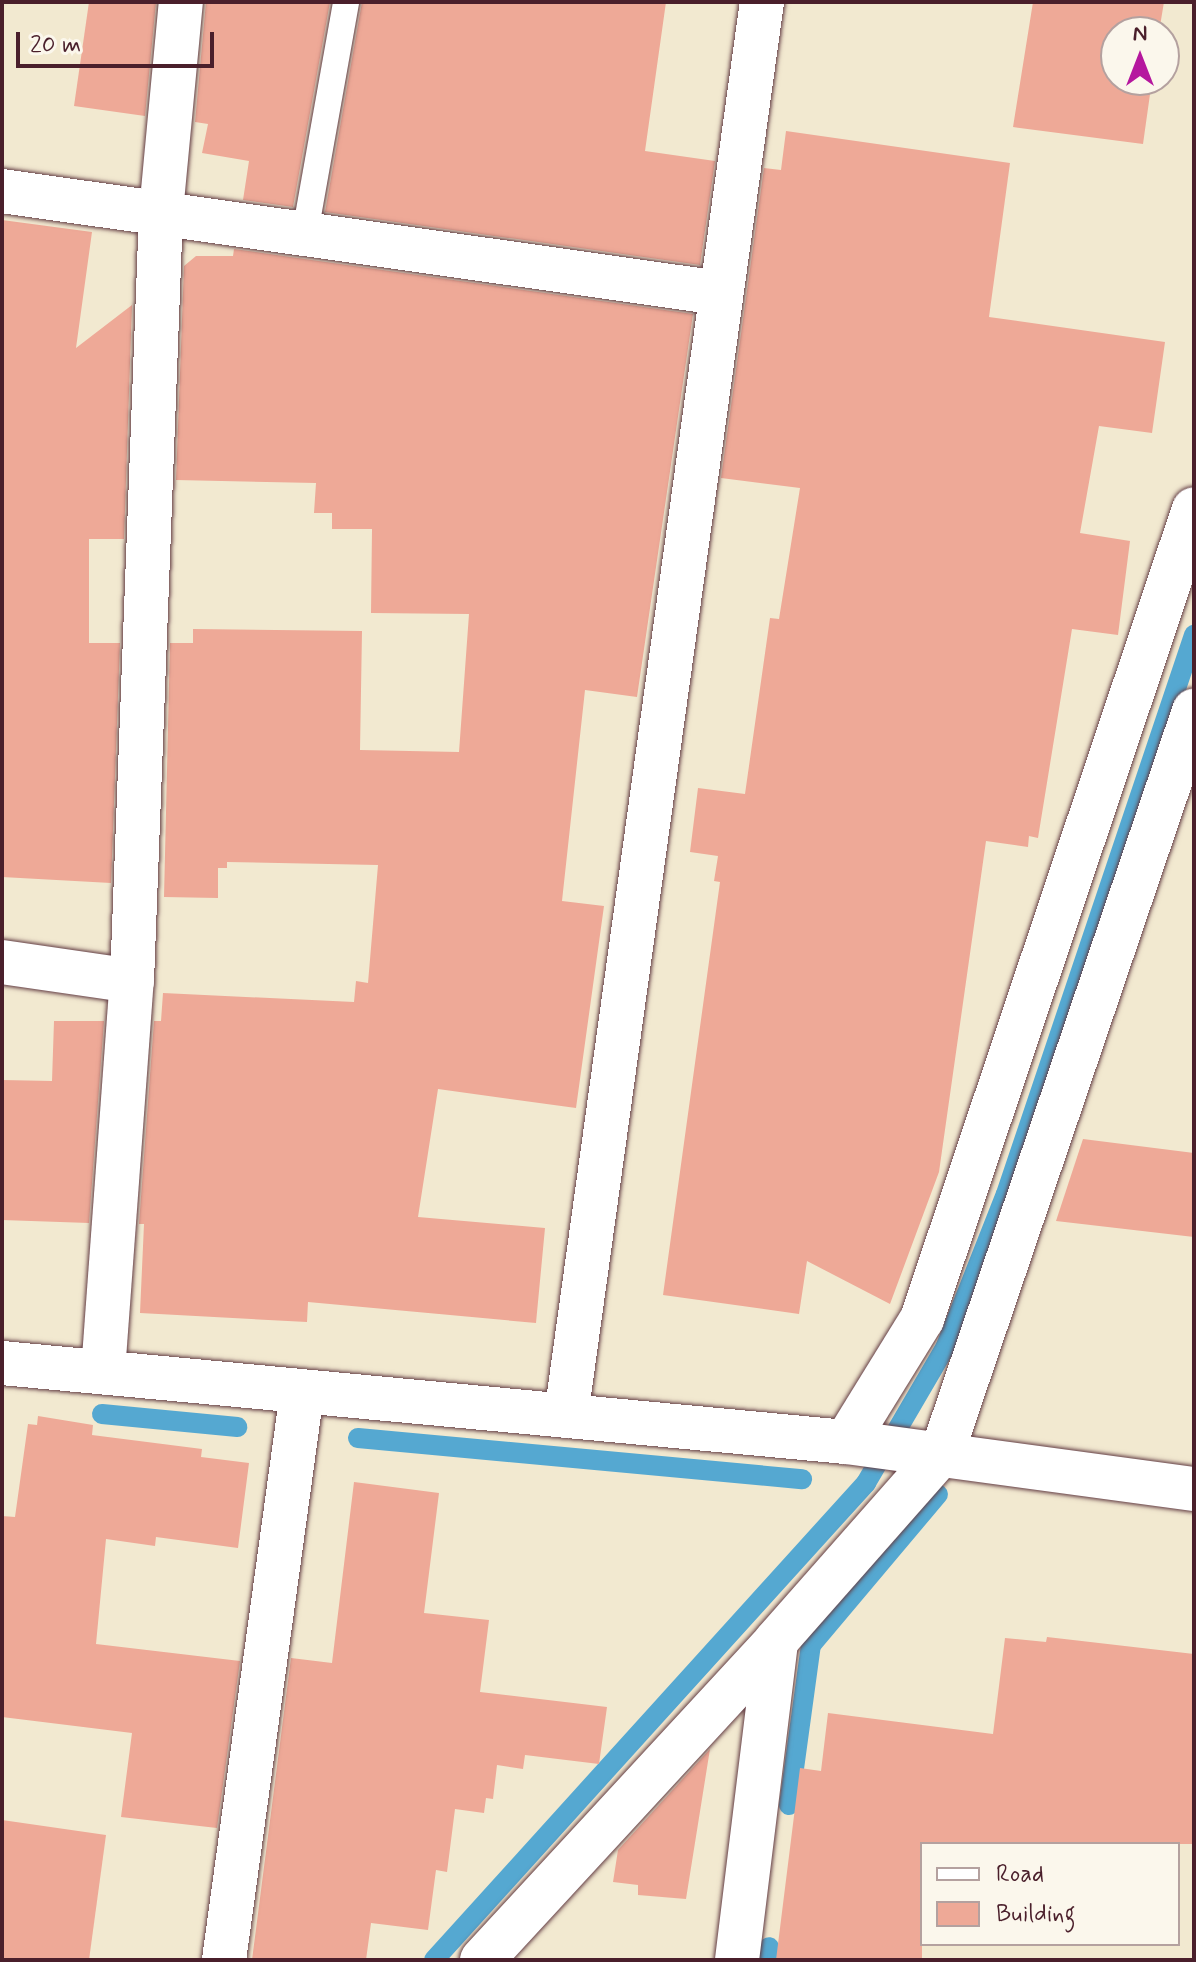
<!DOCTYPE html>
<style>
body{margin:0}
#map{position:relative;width:1196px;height:1962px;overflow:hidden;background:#f2e9d0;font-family:Mynerve,sans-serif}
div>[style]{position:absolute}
.stream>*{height:20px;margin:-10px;padding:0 10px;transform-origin:10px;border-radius:10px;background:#55a8d1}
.building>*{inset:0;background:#eea997}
.roads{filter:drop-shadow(0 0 2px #633d44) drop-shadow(0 0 2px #633d44)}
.lane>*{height:26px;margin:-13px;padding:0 13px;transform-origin:13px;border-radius:13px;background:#fff}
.street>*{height:44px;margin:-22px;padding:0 22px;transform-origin:22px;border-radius:22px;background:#fff}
span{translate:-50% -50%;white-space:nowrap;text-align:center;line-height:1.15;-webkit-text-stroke:8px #fbf7ec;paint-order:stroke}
.frame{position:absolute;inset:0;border:4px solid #4a1f2b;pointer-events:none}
.legend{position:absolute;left:920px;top:1842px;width:260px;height:104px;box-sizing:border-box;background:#fbf7ec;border:2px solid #b4a19f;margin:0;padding:10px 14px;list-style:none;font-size:24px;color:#4a1f2b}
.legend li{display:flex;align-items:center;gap:16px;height:40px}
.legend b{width:40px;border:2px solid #b4a19f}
.north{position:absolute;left:1100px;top:16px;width:80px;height:80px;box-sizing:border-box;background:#fbf7ec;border:2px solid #b4a19f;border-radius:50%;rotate:0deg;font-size:22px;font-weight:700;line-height:32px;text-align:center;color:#4a1f2b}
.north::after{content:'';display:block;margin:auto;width:28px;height:36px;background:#b5179e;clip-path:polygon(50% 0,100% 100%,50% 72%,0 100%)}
.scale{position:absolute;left:16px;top:32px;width:198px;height:36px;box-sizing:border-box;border:4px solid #4a1f2b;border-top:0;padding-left:10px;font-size:24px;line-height:28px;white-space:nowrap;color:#4a1f2b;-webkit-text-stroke:6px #fbf7ec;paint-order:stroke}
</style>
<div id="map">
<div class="stream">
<i style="left:102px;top:1414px;width:136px;rotate:5.5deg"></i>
<i style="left:358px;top:1438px;width:446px;rotate:5.3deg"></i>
<i style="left:789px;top:1805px;width:162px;rotate:-82.2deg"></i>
<i style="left:811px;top:1645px;width:197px;rotate:-49.9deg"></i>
<i style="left:434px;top:1960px;width:644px;rotate:-47.83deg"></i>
<i style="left:866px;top:1483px;width:159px;rotate:-59.7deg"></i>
<i style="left:946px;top:1346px;width:163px;rotate:-68.5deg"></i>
<i style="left:1006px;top:1194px;width:590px;rotate:-71.41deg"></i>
<i style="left:767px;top:1960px;width:13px;rotate:-81deg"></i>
</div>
<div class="building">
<i style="clip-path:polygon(89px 2px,156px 2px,145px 116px,74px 106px)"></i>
<i style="clip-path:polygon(206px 2px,330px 2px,293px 207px,243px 200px,249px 161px,202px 153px,208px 124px,195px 122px)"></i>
<i style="clip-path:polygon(362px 2px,666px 2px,645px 151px,715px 161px,700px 265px,325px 212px)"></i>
<i style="clip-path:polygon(1033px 2px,1164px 2px,1159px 32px,1116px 32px,1116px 80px,1152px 80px,1143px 144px,1013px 127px)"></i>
<i style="clip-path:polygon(786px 131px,1010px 163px,989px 317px,1165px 342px,1152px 433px,1099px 426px,1080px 533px,1130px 541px,1118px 635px,1072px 629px,1038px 838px,1029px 836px,1028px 847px,986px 841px,939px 1172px,890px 1304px,807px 1261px,799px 1314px,663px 1295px,720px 882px,714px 881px,718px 856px,690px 852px,698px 788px,745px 794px,770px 618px,779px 619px,800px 488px,721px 478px,764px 168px,781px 170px)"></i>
<i style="clip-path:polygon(2px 220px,92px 232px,76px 348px,132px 305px,124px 539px,89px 539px,89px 643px,120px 643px,111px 883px,2px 877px)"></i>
<i style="clip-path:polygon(234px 249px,693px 314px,637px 697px,585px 690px,562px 901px,604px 906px,576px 1108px,438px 1089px,418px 1217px,545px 1228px,536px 1323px,308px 1302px,307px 1322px,140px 1313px,144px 1224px,139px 1224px,154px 1021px,161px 1021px,163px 993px,354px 1002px,356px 981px,368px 983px,378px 865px,227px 862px,227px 868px,218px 868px,218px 898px,164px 897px,170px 643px,193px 643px,193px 629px,362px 631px,360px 750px,459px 752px,469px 614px,371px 613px,372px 529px,332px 529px,332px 513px,314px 513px,316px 483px,176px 480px,184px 266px,196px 256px,233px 256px)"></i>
<i style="clip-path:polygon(54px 1021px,104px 1021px,89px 1223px,2px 1220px,2px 1080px,52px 1081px)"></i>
<i style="clip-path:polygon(1083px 1139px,1194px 1153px,1194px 1237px,1056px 1221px)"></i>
<i style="clip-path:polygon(38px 1416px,93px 1425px,92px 1435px,202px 1449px,201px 1457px,249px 1463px,238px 1548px,156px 1537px,155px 1546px,106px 1539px,96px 1644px,240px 1661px,217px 1828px,121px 1817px,132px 1733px,2px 1717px,2px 1516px,15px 1517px,28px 1424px,37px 1425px)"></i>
<i style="clip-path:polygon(354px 1482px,439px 1493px,424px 1613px,489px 1620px,480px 1692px,607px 1707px,599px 1764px,525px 1755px,523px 1769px,497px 1765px,493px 1799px,486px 1798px,484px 1813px,455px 1809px,447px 1872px,436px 1870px,428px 1930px,371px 1923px,366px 1960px,252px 1960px,291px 1658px,332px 1663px)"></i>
<i style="clip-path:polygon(1047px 1637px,1194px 1654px,1194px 1844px,922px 1844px,922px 1960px,776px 1960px,800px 1768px,821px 1771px,828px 1713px,993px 1734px,1005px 1638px,1046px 1642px)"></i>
<i style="clip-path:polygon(710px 1749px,686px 1899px,638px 1895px,638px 1885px,613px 1882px,618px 1850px)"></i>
<i style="clip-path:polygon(2px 1820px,106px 1835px,89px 1960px,2px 1960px)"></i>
</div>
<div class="roads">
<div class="lane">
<i style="left:305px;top:233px;width:235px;rotate:-79.9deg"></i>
</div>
<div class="street">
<i style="left:2px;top:191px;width:725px;rotate:8.09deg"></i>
<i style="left:2px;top:962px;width:131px;rotate:8.3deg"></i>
<i style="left:2px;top:1363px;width:848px;rotate:5.35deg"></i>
<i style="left:846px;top:1442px;width:351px;rotate:7.7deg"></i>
<i style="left:103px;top:1372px;width:392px;rotate:-85.8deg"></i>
<i style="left:132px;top:981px;width:770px;rotate:-87.84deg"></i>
<i style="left:161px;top:212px;width:211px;rotate:-84.6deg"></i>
<i style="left:566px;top:1416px;width:1428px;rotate:-82.11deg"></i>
<i style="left:846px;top:1442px;width:145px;rotate:-58.3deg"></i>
<i style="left:922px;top:1319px;width:854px;rotate:-71.44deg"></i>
<i style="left:224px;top:1960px;width:573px;rotate:-82.18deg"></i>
<i style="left:482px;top:1960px;width:434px;rotate:-47.3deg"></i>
<i style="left:737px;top:1960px;width:321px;rotate:-83deg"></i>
<i style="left:776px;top:1641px;width:251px;rotate:-48.6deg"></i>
<i style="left:942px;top:1453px;width:784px;rotate:-71.24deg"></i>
</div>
</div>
<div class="frame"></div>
<ul class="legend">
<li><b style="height:10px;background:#fff"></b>Road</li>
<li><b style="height:22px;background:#eea997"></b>Building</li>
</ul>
<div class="north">N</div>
<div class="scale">20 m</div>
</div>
